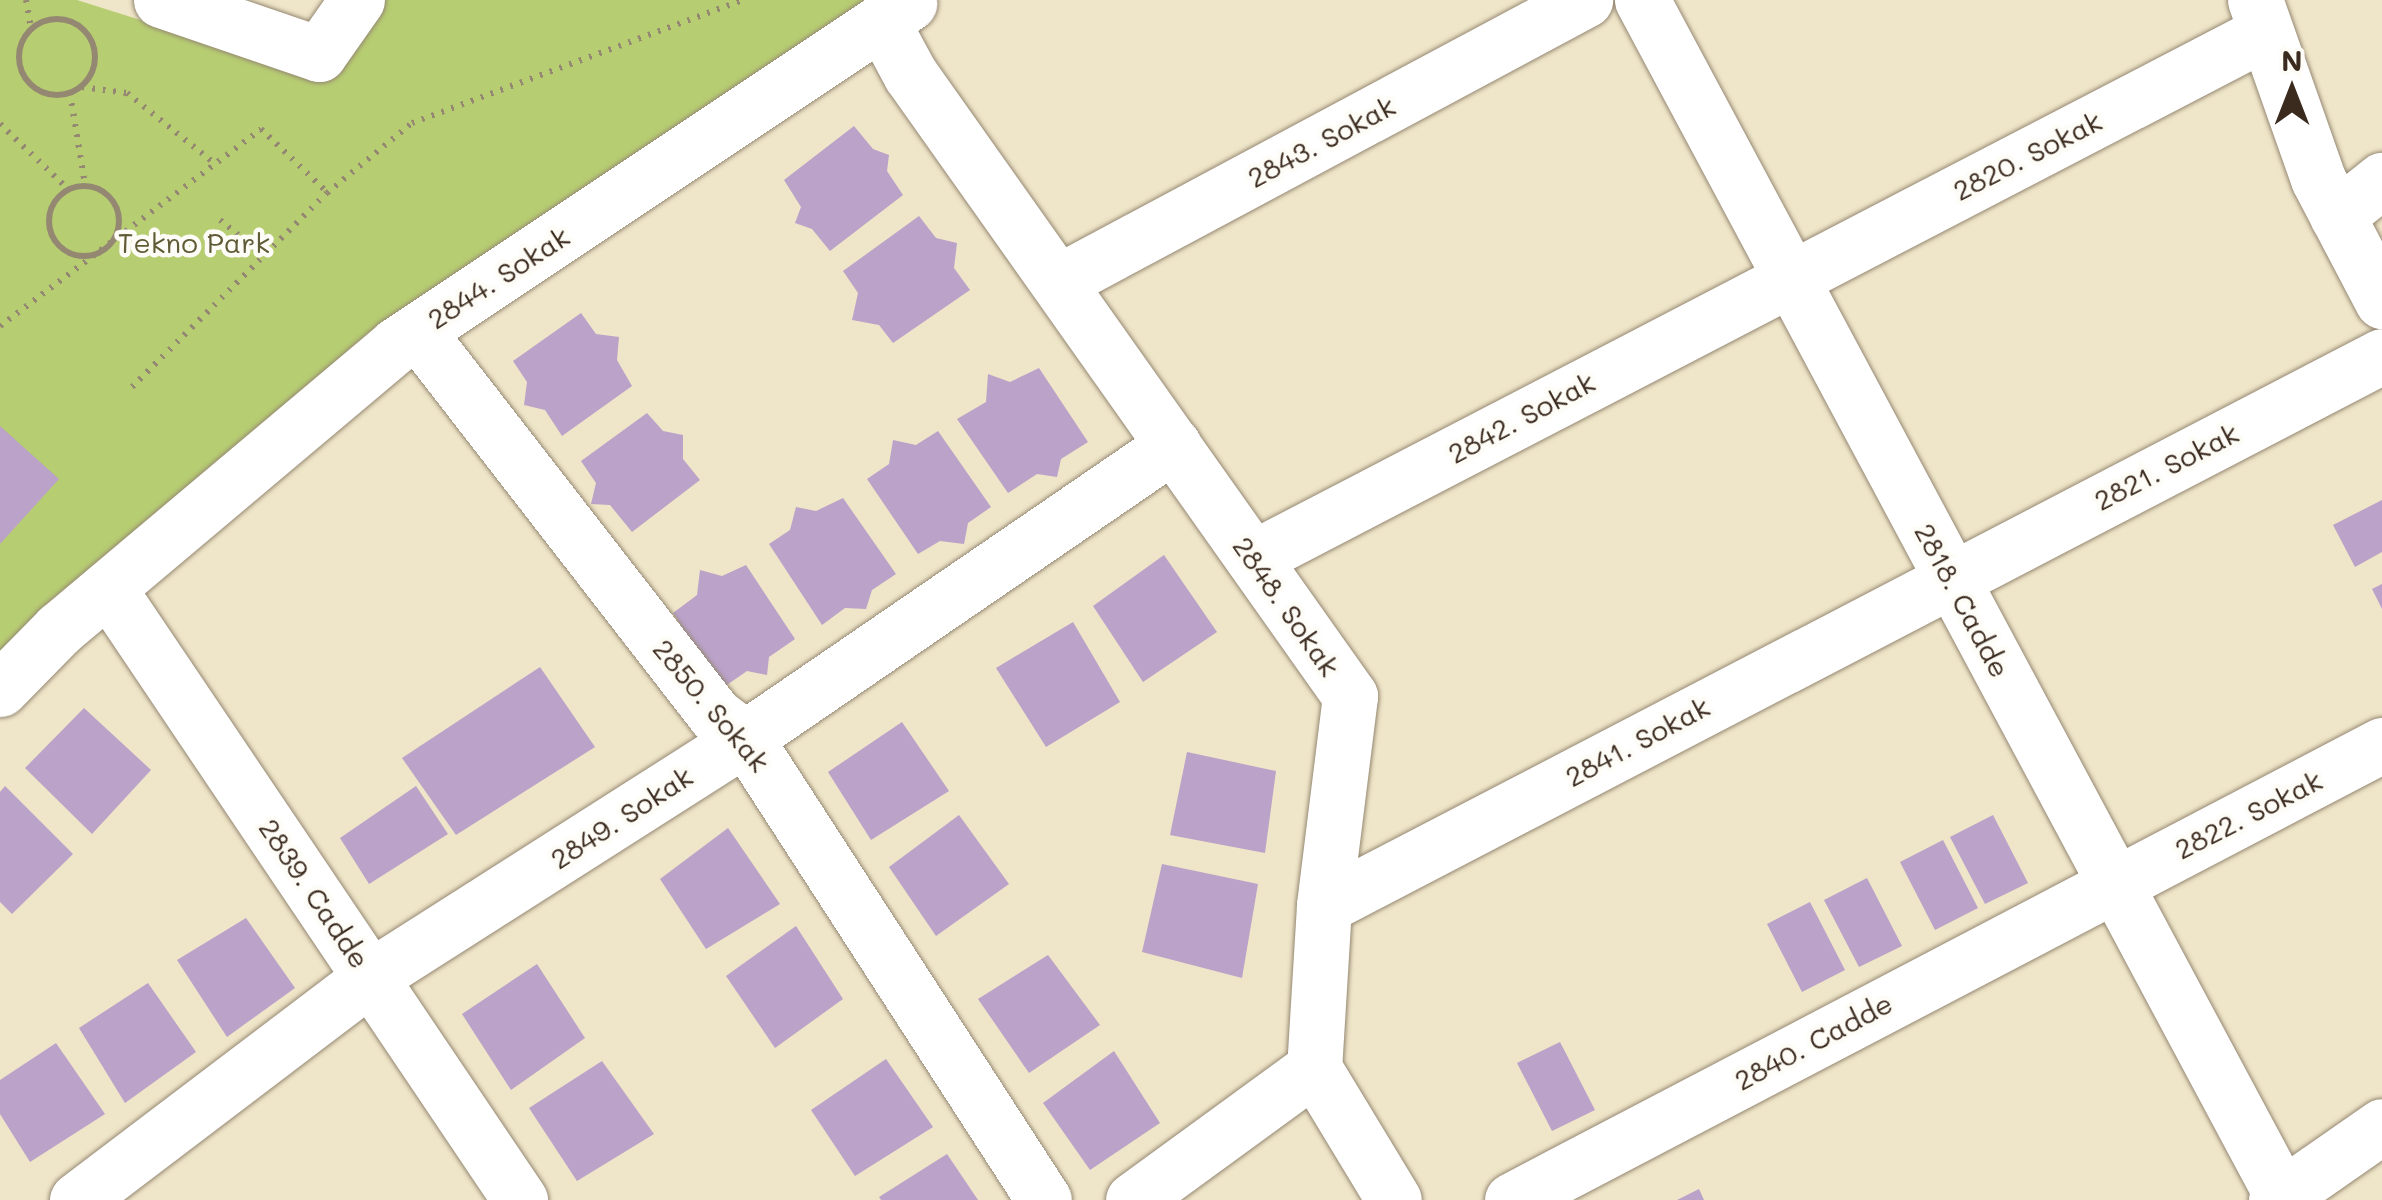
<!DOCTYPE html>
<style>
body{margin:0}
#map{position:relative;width:2382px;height:1200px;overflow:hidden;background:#efe5c8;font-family:Mali,sans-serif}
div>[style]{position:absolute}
.green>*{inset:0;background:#b7cd72}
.building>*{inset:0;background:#baa2c9}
.path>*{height:6px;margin-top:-3px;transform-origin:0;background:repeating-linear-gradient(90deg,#958873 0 2.5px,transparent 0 10.5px)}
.path>.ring{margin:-3px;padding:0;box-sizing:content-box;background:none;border:6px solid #958873;border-radius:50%}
.roads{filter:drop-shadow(0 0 2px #958873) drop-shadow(0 0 2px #958873)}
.minor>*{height:55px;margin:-27.5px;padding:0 27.5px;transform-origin:27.5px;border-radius:27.5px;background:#fff}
span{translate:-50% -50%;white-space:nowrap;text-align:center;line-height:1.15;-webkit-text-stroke:9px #fdfcf7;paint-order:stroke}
.street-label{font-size:28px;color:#3b2a1e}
.park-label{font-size:28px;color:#605b37}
.north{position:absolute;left:2242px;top:40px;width:100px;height:100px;-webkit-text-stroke:8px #fdfcf7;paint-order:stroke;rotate:0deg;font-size:28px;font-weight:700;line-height:40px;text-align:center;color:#3b2a1e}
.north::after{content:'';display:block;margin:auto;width:35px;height:45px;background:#3b2a1e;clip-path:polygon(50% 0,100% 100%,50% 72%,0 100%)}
</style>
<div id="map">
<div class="green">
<i style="clip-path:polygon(0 0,77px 0,327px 79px,381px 0,872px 0,0 669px)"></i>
</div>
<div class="building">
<i style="clip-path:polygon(854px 126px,873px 149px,889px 155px,887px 171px,903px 195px,830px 251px,812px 229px,795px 223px,801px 207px,784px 180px)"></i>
<i style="clip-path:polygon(919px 216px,936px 238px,957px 243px,954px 268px,970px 290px,893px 343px,879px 325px,852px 320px,858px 293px,843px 271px)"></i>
<i style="clip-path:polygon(581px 313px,596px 334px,619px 337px,617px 360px,632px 386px,562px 436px,545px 410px,524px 405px,527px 382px,513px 361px)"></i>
<i style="clip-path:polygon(1039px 368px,1088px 442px,1061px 459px,1057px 477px,1037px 474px,1008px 493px,957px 419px,986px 402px,988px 374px,1010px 382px)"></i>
<i style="clip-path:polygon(647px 413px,663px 431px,683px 435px,683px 459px,700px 480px,632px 532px,610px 505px,591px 504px,596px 483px,581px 461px)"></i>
<i style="clip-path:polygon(0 426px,59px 479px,0 544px)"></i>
<i style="clip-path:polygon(938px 431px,991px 507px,968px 523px,964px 544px,940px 541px,918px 554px,867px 479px,889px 464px,893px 440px,916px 445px)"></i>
<i style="clip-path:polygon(843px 498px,896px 574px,872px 590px,866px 609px,845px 608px,822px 625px,769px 544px,790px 530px,796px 507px,816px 511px)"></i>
<i style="clip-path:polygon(2382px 500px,2382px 552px,2355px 567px,2333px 525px)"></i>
<i style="clip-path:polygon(1164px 555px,1217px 632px,1143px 682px,1093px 606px)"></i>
<i style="clip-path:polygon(746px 565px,795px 639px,769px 657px,767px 675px,747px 671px,721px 689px,673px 613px,697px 595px,700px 570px,722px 576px)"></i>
<i style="clip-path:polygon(2382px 584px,2382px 609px,2372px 589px)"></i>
<i style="clip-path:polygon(1073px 622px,1120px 702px,1046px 747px,996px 668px)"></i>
<i style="clip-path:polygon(540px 667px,595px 747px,456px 835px,402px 758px)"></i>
<i style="clip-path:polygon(84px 708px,151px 770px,92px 834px,25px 768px)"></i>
<i style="clip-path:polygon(902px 722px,949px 791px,871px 840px,828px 772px)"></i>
<i style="clip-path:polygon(1187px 752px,1276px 771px,1265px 853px,1170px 835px)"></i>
<i style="clip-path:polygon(5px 786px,73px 854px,12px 914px,0 902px,0 792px)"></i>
<i style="clip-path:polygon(416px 786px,448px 834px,369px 884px,340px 838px)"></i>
<i style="clip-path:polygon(959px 815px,1009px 884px,936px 936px,889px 867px)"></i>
<i style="clip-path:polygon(1993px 815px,2028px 883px,1985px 904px,1950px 837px)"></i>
<i style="clip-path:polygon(728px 828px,780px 904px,706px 949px,660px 879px)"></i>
<i style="clip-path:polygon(1943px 840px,1978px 908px,1935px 930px,1900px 862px)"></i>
<i style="clip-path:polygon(1162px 864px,1258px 884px,1242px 978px,1142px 952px)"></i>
<i style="clip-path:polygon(1867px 878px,1902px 946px,1859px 967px,1824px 900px)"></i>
<i style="clip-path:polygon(1810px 902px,1845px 970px,1802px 992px,1767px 924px)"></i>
<i style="clip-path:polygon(246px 918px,295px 988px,227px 1037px,177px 960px)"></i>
<i style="clip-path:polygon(796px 926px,843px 999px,775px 1048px,726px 976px)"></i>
<i style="clip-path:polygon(1048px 955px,1100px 1025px,1029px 1073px,978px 999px)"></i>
<i style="clip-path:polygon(537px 964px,585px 1038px,511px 1090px,462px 1014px)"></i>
<i style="clip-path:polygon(148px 983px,196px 1052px,125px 1103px,79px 1028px)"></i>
<i style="clip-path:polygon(1560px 1042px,1595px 1110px,1552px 1131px,1517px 1063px)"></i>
<i style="clip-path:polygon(56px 1043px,105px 1114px,30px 1162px,0 1114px,0 1080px)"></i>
<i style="clip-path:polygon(1114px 1051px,1160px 1123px,1090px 1170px,1043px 1103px)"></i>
<i style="clip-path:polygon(886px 1059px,933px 1127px,855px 1176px,811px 1110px)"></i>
<i style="clip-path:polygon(602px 1061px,654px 1134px,577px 1181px,529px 1108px)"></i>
<i style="clip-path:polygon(947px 1154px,978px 1200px,881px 1200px,879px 1197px)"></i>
<i style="clip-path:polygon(1699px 1189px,1704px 1200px,1677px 1200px)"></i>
</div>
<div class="path">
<i style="left:26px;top:0;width:28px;rotate:80deg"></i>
<i class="ring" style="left:19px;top:19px;width:70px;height:70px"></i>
<i style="left:82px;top:87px;width:45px;rotate:7.6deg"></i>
<i style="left:127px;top:93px;width:112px;rotate:38.8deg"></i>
<i style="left:70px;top:93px;width:93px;rotate:80.7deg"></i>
<i style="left:0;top:124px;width:94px;rotate:43.7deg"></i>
<i class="ring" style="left:49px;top:186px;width:64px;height:64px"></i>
<i style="left:220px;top:220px;width:54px;rotate:39deg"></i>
<i style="left:0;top:326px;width:327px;rotate:-37deg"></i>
<i style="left:261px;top:129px;width:91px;rotate:43.7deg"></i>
<i style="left:132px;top:387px;width:275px;rotate:-44.9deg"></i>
<i style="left:327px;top:193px;width:110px;rotate:-39.5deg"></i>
<i style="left:412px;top:123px;width:353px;rotate:-20.4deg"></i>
</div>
<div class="roads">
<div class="minor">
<i style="left:161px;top:0;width:167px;rotate:18.9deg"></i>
<i style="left:319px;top:54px;width:66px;rotate:-54.9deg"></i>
<i style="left:1642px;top:0;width:1361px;rotate:61.85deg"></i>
<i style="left:2255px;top:0;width:190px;rotate:70.6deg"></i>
<i style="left:2318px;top:179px;width:138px;rotate:62.3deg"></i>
<i style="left:883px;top:24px;width:57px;rotate:61.6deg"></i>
<i style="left:910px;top:74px;width:762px;rotate:54.72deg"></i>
<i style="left:1350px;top:696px;width:212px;rotate:97.1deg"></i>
<i style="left:1324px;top:906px;width:162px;rotate:93.5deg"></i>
<i style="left:1314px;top:1068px;width:224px;rotate:143.9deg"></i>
<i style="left:2337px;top:216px;width:58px;rotate:-38.7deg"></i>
<i style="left:1058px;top:282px;width:598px;rotate:-28.15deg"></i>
<i style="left:417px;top:331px;width:486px;rotate:52.2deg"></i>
<i style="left:715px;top:715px;width:38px;rotate:37deg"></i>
<i style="left:745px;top:738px;width:550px;rotate:57.09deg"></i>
<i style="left:1253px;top:558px;width:1139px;rotate:-27.44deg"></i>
<i style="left:108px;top:588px;width:738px;rotate:56.05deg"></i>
<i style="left:0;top:689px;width:84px;rotate:-45.5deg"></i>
<i style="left:59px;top:629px;width:441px;rotate:-40.1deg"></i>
<i style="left:396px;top:345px;width:617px;rotate:-33.69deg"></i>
<i style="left:1324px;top:906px;width:1192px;rotate:-27.47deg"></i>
<i style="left:1314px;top:1068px;width:154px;rotate:58.8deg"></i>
<i style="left:77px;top:1200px;width:370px;rotate:-37.2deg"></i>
<i style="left:372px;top:976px;width:442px;rotate:-32.5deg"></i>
<i style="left:745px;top:738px;width:519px;rotate:-34.39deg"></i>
<i style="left:1512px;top:1200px;width:982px;rotate:-27.61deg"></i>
<i style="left:2276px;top:1200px;width:129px;rotate:-34.9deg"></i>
</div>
</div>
<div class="street-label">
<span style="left:1321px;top:141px;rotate:-28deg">2843. Sokak</span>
<span style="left:2027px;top:155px;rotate:-27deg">2820. Sokak</span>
<span style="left:498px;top:277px;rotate:-33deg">2844. Sokak</span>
<span style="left:1521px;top:417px;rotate:-28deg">2842. Sokak</span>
<span style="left:2166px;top:466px;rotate:-27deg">2821. Sokak</span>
<span style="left:1963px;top:600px;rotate:62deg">2818. Cadde</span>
<span style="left:1287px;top:606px;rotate:55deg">2848. Sokak</span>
<span style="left:712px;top:705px;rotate:50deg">2850. Sokak</span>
<span style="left:1637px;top:741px;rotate:-28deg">2841. Sokak</span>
<span style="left:2248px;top:814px;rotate:-27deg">2822. Sokak</span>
<span style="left:621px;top:817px;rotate:-33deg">2849. Sokak</span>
<span style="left:315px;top:893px;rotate:56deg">2839. Cadde</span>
<span style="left:1813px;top:1041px;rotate:-28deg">2840. Cadde</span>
</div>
<div class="park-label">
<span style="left:194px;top:242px">Tekno Park</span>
</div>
<div class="north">N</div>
</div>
